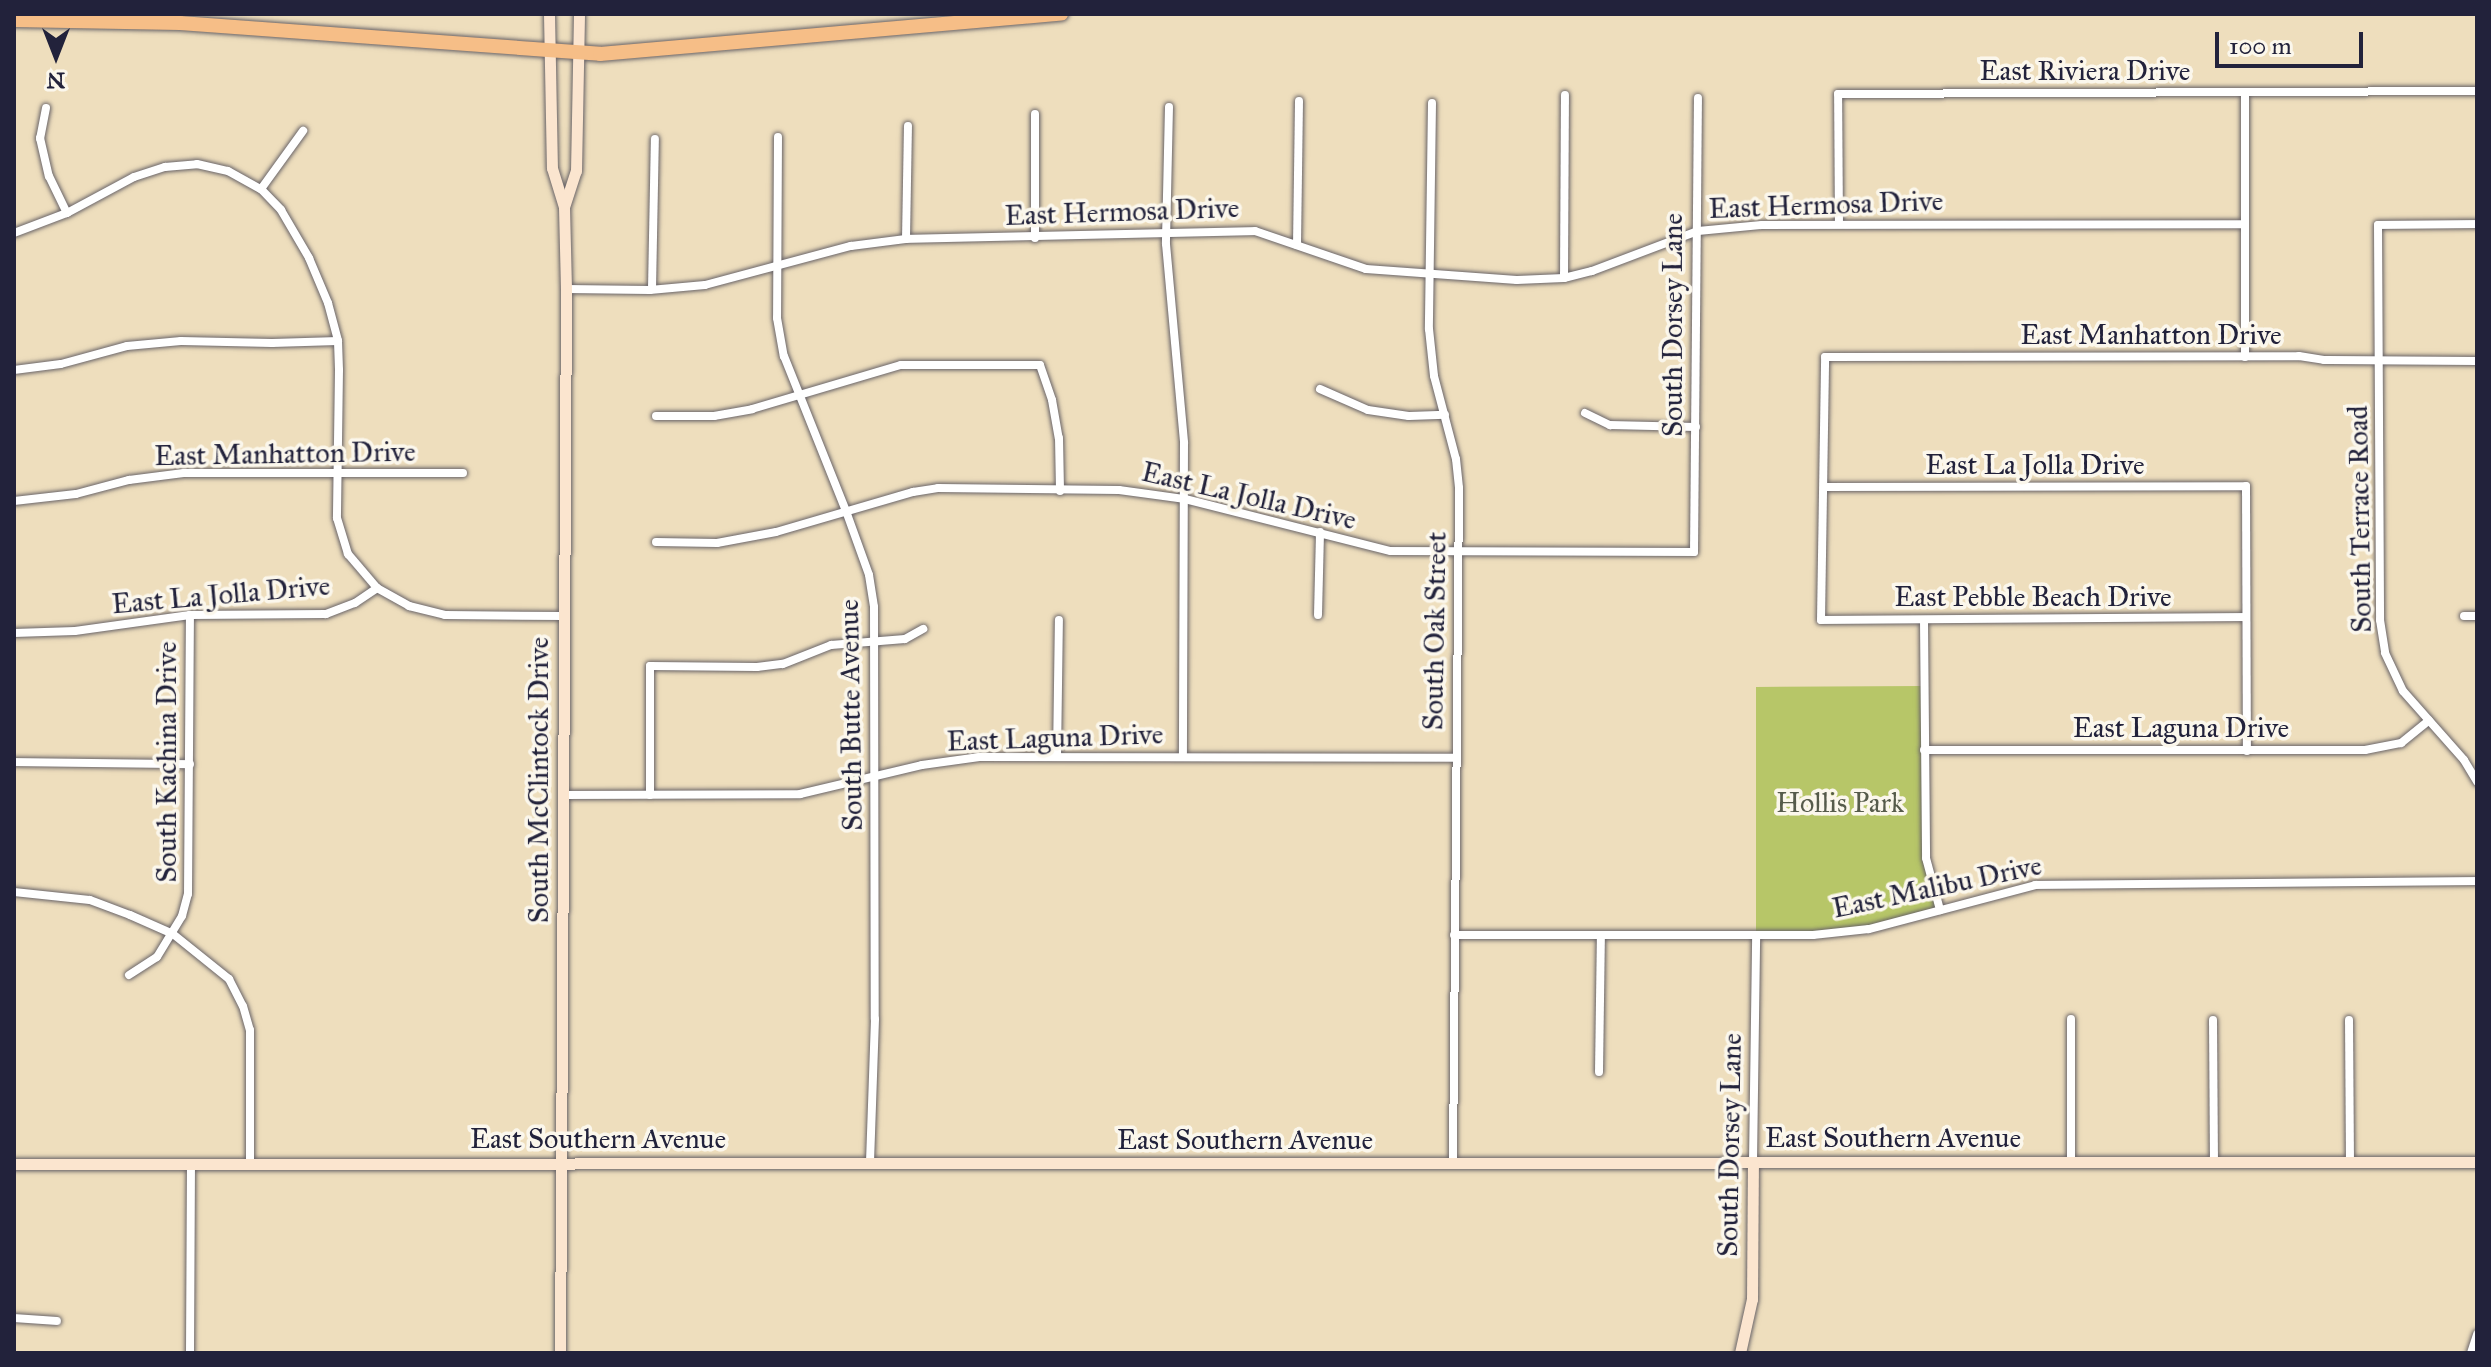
<!DOCTYPE html>
<style>
body{margin:0}
#map{position:relative;width:2491px;height:1367px;overflow:hidden;background:#eedebd;font-family:"IM FELL Great Primer",serif}
div>[style]{position:absolute}
.green>*{inset:0;background:#b7c668}
.roads{filter:drop-shadow(0 0 2px #696468) drop-shadow(0 0 2px #696468)}
.street>*{height:8px;margin:-4px;padding:0 4px;transform-origin:4px;border-radius:4px;background:#fff}
.secondary>*{height:11px;margin:-5.5px;padding:0 5.5px;transform-origin:5.5px;border-radius:5.5px;background:#fbe5cf}
.highway>*{height:14px;margin:-7px;padding:0 7px;transform-origin:7px;border-radius:7px;background:#f6be87}
span{translate:-50% -50%;white-space:nowrap;text-align:center;line-height:1.15;-webkit-text-stroke:7px #fbf7ec;paint-order:stroke}
.street-label{font-size:28px;color:#22223b}
.park-label{font-size:28px;color:#565b4b}
.frame{position:absolute;inset:0;border:16px solid #22223b;pointer-events:none}
.north{position:absolute;left:16px;top:16px;width:80px;height:80px;-webkit-text-stroke:6px #fbf7ec;paint-order:stroke;rotate:180deg;font-size:22px;font-weight:700;line-height:32px;text-align:center;color:#22223b}
.north::after{content:'';display:block;margin:auto;width:28px;height:36px;background:#22223b;clip-path:polygon(50% 0,100% 100%,50% 72%,0 100%)}
.scale{position:absolute;left:2215px;top:32px;width:148px;height:36px;box-sizing:border-box;border:4px solid #22223b;border-top:0;padding-left:10px;font-size:24px;line-height:28px;white-space:nowrap;color:#22223b;-webkit-text-stroke:6px #fbf7ec;paint-order:stroke}
</style>
<div id="map">
<div class="green">
<i style="clip-path:polygon(1924px 686px,1926px 858px,1940px 910px,1869px 929px,1756px 936px,1756px 687px)"></i>
</div>
<div class="roads">
<div class="street">
<i style="left:2245px;top:93px;width:264px;rotate:90deg"></i>
<i style="left:1432px;top:103px;width:226px;rotate:90.8deg"></i>
<i style="left:1429px;top:329px;width:47px;rotate:83.9deg"></i>
<i style="left:1434px;top:376px;width:86px;rotate:75.2deg"></i>
<i style="left:1456px;top:459px;width:29px;rotate:84deg"></i>
<i style="left:1459px;top:488px;width:676px;rotate:90.51deg"></i>
<i style="left:1169px;top:107px;width:137px;rotate:91.3deg"></i>
<i style="left:1166px;top:244px;width:200px;rotate:84.8deg"></i>
<i style="left:1184px;top:443px;width:313px;rotate:90.2deg"></i>
<i style="left:46px;top:108px;width:31px;rotate:101deg"></i>
<i style="left:40px;top:138px;width:39px;rotate:77deg"></i>
<i style="left:49px;top:176px;width:41px;rotate:64.1deg"></i>
<i style="left:778px;top:137px;width:181px;rotate:90.3deg"></i>
<i style="left:777px;top:318px;width:39px;rotate:80deg"></i>
<i style="left:784px;top:356px;width:167px;rotate:68.2deg"></i>
<i style="left:846px;top:511px;width:68px;rotate:70.2deg"></i>
<i style="left:869px;top:575px;width:32px;rotate:81deg"></i>
<i style="left:874px;top:607px;width:412px;rotate:89.9deg"></i>
<i style="left:875px;top:1019px;width:145px;rotate:92deg"></i>
<i style="left:261px;top:189px;width:72px;rotate:-54.1deg"></i>
<i style="left:1839px;top:224px;width:130px;rotate:-90.4deg"></i>
<i style="left:1838px;top:94px;width:639px;rotate:-0.27deg"></i>
<i style="left:2477px;top:224px;width:99px;rotate:179.4deg"></i>
<i style="left:2378px;top:225px;width:395px;rotate:89.7deg"></i>
<i style="left:2380px;top:620px;width:33px;rotate:81deg"></i>
<i style="left:2385px;top:653px;width:42px;rotate:64.7deg"></i>
<i style="left:2403px;top:691px;width:92px;rotate:48.5deg"></i>
<i style="left:2464px;top:760px;width:26px;rotate:59deg"></i>
<i style="left:14px;top:233px;width:57px;rotate:-20.7deg"></i>
<i style="left:67px;top:213px;width:76px;rotate:-28.2deg"></i>
<i style="left:134px;top:177px;width:33px;rotate:-18deg"></i>
<i style="left:165px;top:167px;width:32px;rotate:-5deg"></i>
<i style="left:197px;top:164px;width:32px;rotate:13deg"></i>
<i style="left:228px;top:171px;width:38px;rotate:29deg"></i>
<i style="left:261px;top:189px;width:29px;rotate:46deg"></i>
<i style="left:281px;top:210px;width:56px;rotate:59.7deg"></i>
<i style="left:309px;top:258px;width:49px;rotate:67.1deg"></i>
<i style="left:328px;top:303px;width:39px;rotate:75deg"></i>
<i style="left:338px;top:341px;width:29px;rotate:88deg"></i>
<i style="left:339px;top:370px;width:148px;rotate:90.8deg"></i>
<i style="left:337px;top:518px;width:38px;rotate:73deg"></i>
<i style="left:348px;top:554px;width:45px;rotate:49.5deg"></i>
<i style="left:1035px;top:238px;width:124px;rotate:-90deg"></i>
<i style="left:906px;top:239px;width:113px;rotate:-89deg"></i>
<i style="left:1297px;top:245px;width:144px;rotate:-89.2deg"></i>
<i style="left:1564px;top:278px;width:183px;rotate:-89.7deg"></i>
<i style="left:566px;top:289px;width:84px;rotate:0.7deg"></i>
<i style="left:650px;top:290px;width:55px;rotate:-5.2deg"></i>
<i style="left:705px;top:285px;width:151px;rotate:-15deg"></i>
<i style="left:851px;top:246px;width:55px;rotate:-7.3deg"></i>
<i style="left:906px;top:239px;width:349px;rotate:-1.3deg"></i>
<i style="left:1255px;top:231px;width:117px;rotate:18.9deg"></i>
<i style="left:1366px;top:269px;width:151px;rotate:4.2deg"></i>
<i style="left:1517px;top:280px;width:47px;rotate:-2.4deg"></i>
<i style="left:1564px;top:278px;width:29px;rotate:-14deg"></i>
<i style="left:1592px;top:271px;width:113px;rotate:-20.7deg"></i>
<i style="left:1698px;top:231px;width:64px;rotate:-5.4deg"></i>
<i style="left:1762px;top:225px;width:483px;rotate:-0.1deg"></i>
<i style="left:652px;top:289px;width:150px;rotate:-88.9deg"></i>
<i style="left:14px;top:370px;width:47px;rotate:-7.3deg"></i>
<i style="left:61px;top:364px;width:68px;rotate:-15.3deg"></i>
<i style="left:127px;top:346px;width:54px;rotate:-5.3deg"></i>
<i style="left:181px;top:341px;width:91px;rotate:1.3deg"></i>
<i style="left:272px;top:343px;width:66px;rotate:-1.7deg"></i>
<i style="left:1320px;top:389px;width:52px;rotate:23.6deg"></i>
<i style="left:1368px;top:410px;width:41px;rotate:8.3deg"></i>
<i style="left:1409px;top:416px;width:36px;rotate:-2deg"></i>
<i style="left:1585px;top:413px;width:28px;rotate:26deg"></i>
<i style="left:1610px;top:425px;width:86px;rotate:1.3deg"></i>
<i style="left:656px;top:416px;width:58px"></i>
<i style="left:714px;top:416px;width:39px;rotate:-10deg"></i>
<i style="left:752px;top:409px;width:155px;rotate:-16.5deg"></i>
<i style="left:901px;top:365px;width:139px"></i>
<i style="left:1040px;top:365px;width:37px;rotate:71deg"></i>
<i style="left:1052px;top:400px;width:39px;rotate:80deg"></i>
<i style="left:1059px;top:438px;width:53px;rotate:88.9deg"></i>
<i style="left:1825px;top:487px;width:421px;rotate:-0.1deg"></i>
<i style="left:2246px;top:486px;width:265px;rotate:89.8deg"></i>
<i style="left:14px;top:501px;width:62px;rotate:-6.4deg"></i>
<i style="left:76px;top:494px;width:55px;rotate:-14.8deg"></i>
<i style="left:129px;top:480px;width:55px;rotate:-7.3deg"></i>
<i style="left:184px;top:473px;width:279px"></i>
<i style="left:656px;top:542px;width:61px;rotate:0.9deg"></i>
<i style="left:717px;top:543px;width:60px;rotate:-10.6deg"></i>
<i style="left:776px;top:532px;width:143px;rotate:-16.3deg"></i>
<i style="left:913px;top:492px;width:25px;rotate:-9deg"></i>
<i style="left:938px;top:488px;width:181px;rotate:0.6deg"></i>
<i style="left:1119px;top:490px;width:67px;rotate:7.8deg"></i>
<i style="left:1185px;top:499px;width:212px;rotate:14.2deg"></i>
<i style="left:1391px;top:551px;width:303px;rotate:0.2deg"></i>
<i style="left:1694px;top:552px;width:454px;rotate:-89.5deg"></i>
<i style="left:1318px;top:615px;width:83px;rotate:-88.6deg"></i>
<i style="left:2464px;top:616px;width:13px"></i>
<i style="left:2246px;top:617px;width:425px;rotate:179.6deg"></i>
<i style="left:1821px;top:620px;width:263px;rotate:-89.1deg"></i>
<i style="left:1825px;top:357px;width:474px;rotate:-0.1deg"></i>
<i style="left:2299px;top:356px;width:25px;rotate:9deg"></i>
<i style="left:2324px;top:360px;width:153px;rotate:0.4deg"></i>
<i style="left:1924px;top:620px;width:238px;rotate:89.5deg"></i>
<i style="left:1926px;top:858px;width:54px;rotate:74.9deg"></i>
<i style="left:14px;top:633px;width:61px;rotate:-1.9deg"></i>
<i style="left:75px;top:631px;width:116px;rotate:-7.9deg"></i>
<i style="left:190px;top:615px;width:136px;rotate:-0.4deg"></i>
<i style="left:326px;top:614px;width:31px;rotate:-21deg"></i>
<i style="left:355px;top:603px;width:27px;rotate:-34deg"></i>
<i style="left:377px;top:588px;width:37px;rotate:29deg"></i>
<i style="left:409px;top:606px;width:37px;rotate:14deg"></i>
<i style="left:445px;top:615px;width:119px;rotate:0.5deg"></i>
<i style="left:1924px;top:750px;width:441px"></i>
<i style="left:2365px;top:750px;width:37px;rotate:-11deg"></i>
<i style="left:2401px;top:743px;width:36px;rotate:-39deg"></i>
<i style="left:1057px;top:757px;width:137px;rotate:-89.2deg"></i>
<i style="left:14px;top:762px;width:176px;rotate:0.7deg"></i>
<i style="left:562px;top:795px;width:238px;rotate:-0.2deg"></i>
<i style="left:800px;top:794px;width:125px;rotate:-13.4deg"></i>
<i style="left:922px;top:765px;width:58px;rotate:-8deg"></i>
<i style="left:979px;top:757px;width:477px;rotate:0.1deg"></i>
<i style="left:650px;top:795px;width:129px;rotate:-90deg"></i>
<i style="left:650px;top:666px;width:107px;rotate:0.5deg"></i>
<i style="left:757px;top:667px;width:26px;rotate:-7deg"></i>
<i style="left:783px;top:664px;width:52px;rotate:-21.6deg"></i>
<i style="left:831px;top:645px;width:74px;rotate:-4.6deg"></i>
<i style="left:905px;top:639px;width:21px;rotate:-29deg"></i>
<i style="left:14px;top:892px;width:76px;rotate:6deg"></i>
<i style="left:90px;top:900px;width:43px;rotate:20.6deg"></i>
<i style="left:130px;top:915px;width:47px;rotate:23.8deg"></i>
<i style="left:173px;top:934px;width:72px;rotate:38.8deg"></i>
<i style="left:229px;top:979px;width:30px;rotate:63deg"></i>
<i style="left:243px;top:1006px;width:25px;rotate:74deg"></i>
<i style="left:250px;top:1030px;width:133px;rotate:90deg"></i>
<i style="left:1454px;top:935px;width:359px"></i>
<i style="left:1813px;top:935px;width:56px;rotate:-6.1deg"></i>
<i style="left:1869px;top:929px;width:172px;rotate:-14.8deg"></i>
<i style="left:2035px;top:885px;width:442px;rotate:-0.5deg"></i>
<i style="left:129px;top:975px;width:33px;rotate:-33deg"></i>
<i style="left:157px;top:957px;width:48px;rotate:-58.6deg"></i>
<i style="left:182px;top:916px;width:23px;rotate:-75deg"></i>
<i style="left:188px;top:894px;width:279px;rotate:-89.6deg"></i>
<i style="left:2071px;top:1019px;width:143px;rotate:90deg"></i>
<i style="left:2213px;top:1020px;width:141px;rotate:89.6deg"></i>
<i style="left:2349px;top:1020px;width:142px;rotate:89.6deg"></i>
<i style="left:1599px;top:1072px;width:136px;rotate:-89.2deg"></i>
<i style="left:1753px;top:1162px;width:226px;rotate:-89.2deg"></i>
<i style="left:14px;top:1318px;width:43px;rotate:4deg"></i>
<i style="left:190px;top:1353px;width:189px;rotate:-89.7deg"></i>
<i style="left:2471px;top:1353px;width:20px;rotate:-72deg"></i>
</div>
<div class="secondary">
<i style="left:549px;top:14px;width:154px;rotate:88.9deg"></i>
<i style="left:552px;top:168px;width:41px;rotate:72.9deg"></i>
<i style="left:564px;top:207px;width:82px;rotate:88.6deg"></i>
<i style="left:566px;top:289px;width:1064px;rotate:90.32deg"></i>
<i style="left:564px;top:207px;width:38px;rotate:-72deg"></i>
<i style="left:576px;top:171px;width:157px;rotate:-88.9deg"></i>
<i style="left:14px;top:1164px;width:2463px;rotate:-0.05deg"></i>
<i style="left:1740px;top:1353px;width:55px;rotate:-77.5deg"></i>
<i style="left:1752px;top:1299px;width:137px;rotate:-89.6deg"></i>
</div>
<div class="highway">
<i style="left:14px;top:20px;width:166px;rotate:1deg"></i>
<i style="left:180px;top:23px;width:421px;rotate:4.2deg"></i>
<i style="left:600px;top:54px;width:463px;rotate:-5deg"></i>
</div>
</div>
<div class="street-label">
<span style="left:2085px;top:71px">East Riviera Drive</span>
<span style="left:1826px;top:205px;rotate:-2deg">East Hermosa Drive</span>
<span style="left:1122px;top:212px;rotate:-2deg">East Hermosa Drive</span>
<span style="left:1673px;top:325px;rotate:-90deg">South Dorsey Lane</span>
<span style="left:2151px;top:335px">East Manhatton Drive</span>
<span style="left:285px;top:454px;rotate:-1deg">East Manhatton Drive</span>
<span style="left:2035px;top:465px">East La Jolla Drive</span>
<span style="left:1249px;top:496px;rotate:13deg">East La Jolla Drive</span>
<span style="left:2360px;top:519px;rotate:-91deg">South Terrace Road</span>
<span style="left:221px;top:595px;rotate:-5deg">East La Jolla Drive</span>
<span style="left:2033px;top:597px">East Pebble Beach Drive</span>
<span style="left:1435px;top:631px;rotate:-89deg">South Oak Street</span>
<span style="left:851px;top:715px;rotate:-91deg">South Butte Avenue</span>
<span style="left:2181px;top:728px">East Laguna Drive</span>
<span style="left:1055px;top:738px;rotate:-2deg">East Laguna Drive</span>
<span style="left:167px;top:762px;rotate:-90deg">South Kachina Drive</span>
<span style="left:539px;top:780px;rotate:-90deg">South McClintock Drive</span>
<span style="left:1937px;top:887px;rotate:-12deg">East Malibu Drive</span>
<span style="left:1893px;top:1138px">East Southern Avenue</span>
<span style="left:598px;top:1139px">East Southern Avenue</span>
<span style="left:1245px;top:1140px">East Southern Avenue</span>
<span style="left:1730px;top:1145px;rotate:-89deg">South Dorsey Lane</span>
</div>
<div class="park-label">
<span style="left:1840px;top:803px">Hollis Park</span>
</div>
<div class="frame"></div>
<div class="north">N</div>
<div class="scale">100 m</div>
</div>
